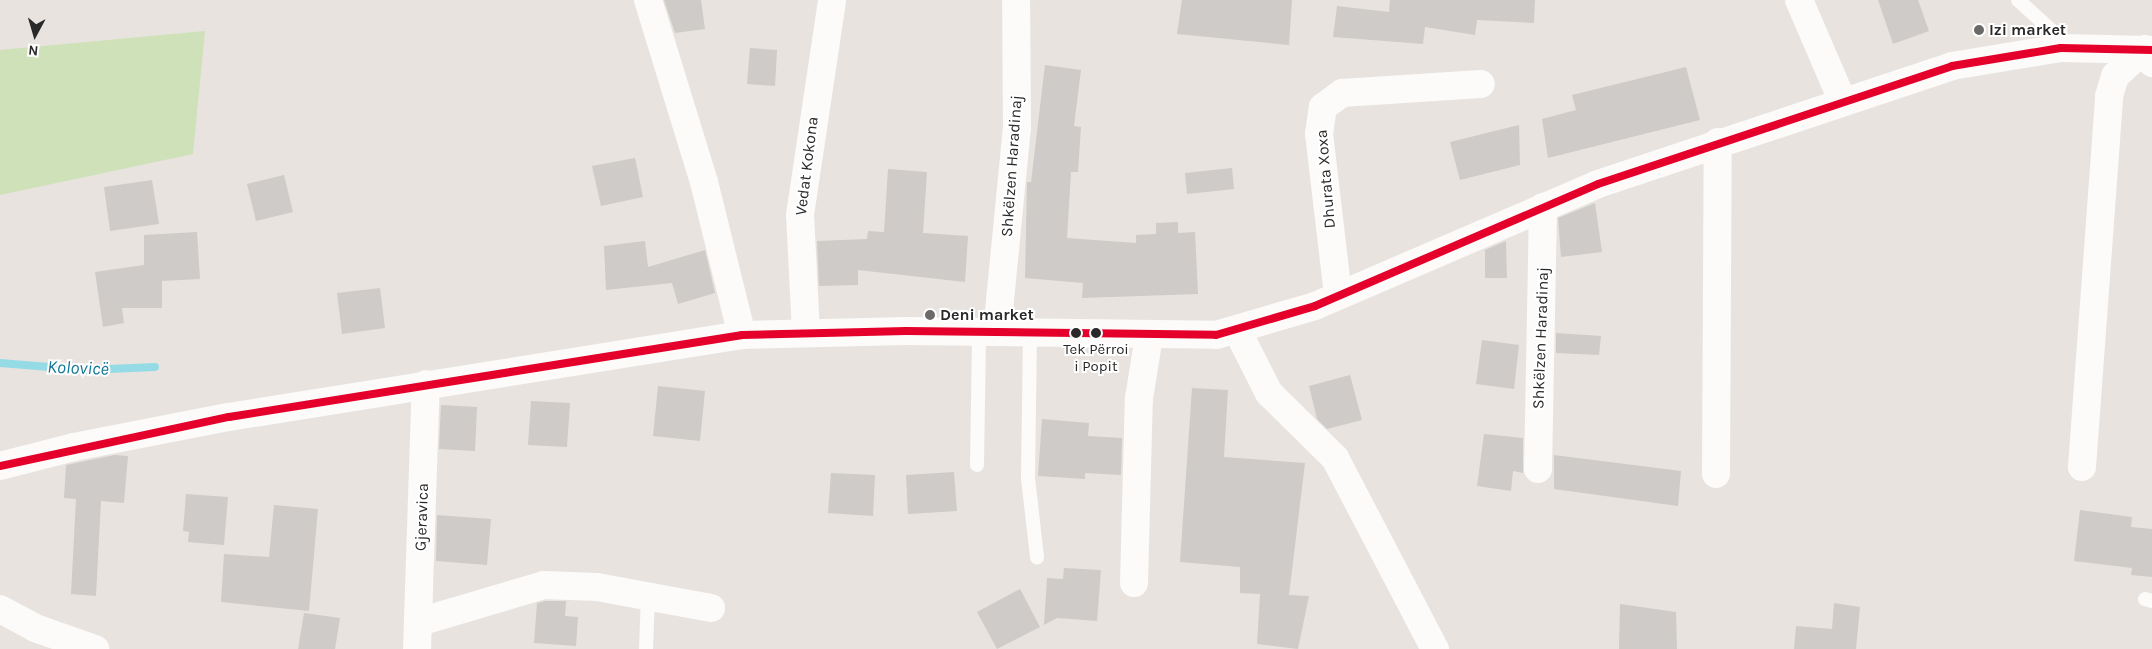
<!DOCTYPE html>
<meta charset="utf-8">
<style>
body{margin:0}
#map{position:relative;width:2152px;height:649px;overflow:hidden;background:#e8e3de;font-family:Karla,sans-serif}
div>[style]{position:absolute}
.green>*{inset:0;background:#cee1b8}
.stream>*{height:8px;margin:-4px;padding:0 4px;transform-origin:4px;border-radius:4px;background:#95dbe6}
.building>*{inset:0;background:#cecbc8}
.lane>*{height:14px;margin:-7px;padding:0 7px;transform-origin:7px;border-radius:7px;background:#fcfbfa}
.street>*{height:28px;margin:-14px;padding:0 14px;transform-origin:14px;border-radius:14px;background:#fcfbfa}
.secondary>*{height:28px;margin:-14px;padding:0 14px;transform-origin:14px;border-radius:14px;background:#fcfbfa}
.bus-1>*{height:8px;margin:-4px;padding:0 4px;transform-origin:4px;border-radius:4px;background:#e4002b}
.dots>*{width:14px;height:14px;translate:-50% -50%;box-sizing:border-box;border:2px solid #fff;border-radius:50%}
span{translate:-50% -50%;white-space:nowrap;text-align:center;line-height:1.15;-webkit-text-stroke:4px #fff;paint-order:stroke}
.bus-label{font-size:15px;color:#292929}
.poi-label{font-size:16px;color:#292929;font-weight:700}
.left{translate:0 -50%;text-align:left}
.street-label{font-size:16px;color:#292929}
.water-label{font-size:18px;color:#117795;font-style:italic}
.north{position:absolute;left:10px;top:10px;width:50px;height:50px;-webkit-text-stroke:4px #fff;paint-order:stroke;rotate:186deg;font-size:14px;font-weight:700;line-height:20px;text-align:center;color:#292929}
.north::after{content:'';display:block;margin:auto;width:18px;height:22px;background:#292929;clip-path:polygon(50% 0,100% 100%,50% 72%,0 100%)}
</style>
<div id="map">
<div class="green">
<i style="clip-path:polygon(205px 31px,193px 154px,0 195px,0 50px)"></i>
</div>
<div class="stream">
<i style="left:0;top:363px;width:86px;rotate:4.7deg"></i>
<i style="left:86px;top:370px;width:69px;rotate:-2.5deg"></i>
</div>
<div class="building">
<i style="clip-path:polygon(664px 0,701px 0,705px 29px,675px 33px)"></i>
<i style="clip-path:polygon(1182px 0,1292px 0,1289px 45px,1177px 34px)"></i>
<i style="clip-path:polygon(1390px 0,1535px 0,1534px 23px,1477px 20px,1475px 35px,1425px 27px,1423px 44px,1333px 37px,1337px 6px,1389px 12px)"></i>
<i style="clip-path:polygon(1878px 0,1918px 0,1929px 31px,1893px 44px)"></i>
<i style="clip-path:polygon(750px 48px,777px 50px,775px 86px,747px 84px)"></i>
<i style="clip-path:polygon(1045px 65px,1081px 70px,1074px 126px,1081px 127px,1078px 172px,1071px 172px,1067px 238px,1136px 243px,1136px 235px,1156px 234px,1156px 223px,1178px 222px,1178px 233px,1195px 232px,1198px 294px,1082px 298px,1083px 283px,1025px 278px,1027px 182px,1031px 182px)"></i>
<i style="clip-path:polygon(1686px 67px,1700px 120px,1548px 158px,1542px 119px,1576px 110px,1572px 95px)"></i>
<i style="clip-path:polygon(1519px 125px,1520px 165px,1460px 180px,1450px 142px)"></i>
<i style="clip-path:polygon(635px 158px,643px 197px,601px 206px,592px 166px)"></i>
<i style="clip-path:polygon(1232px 168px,1234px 189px,1187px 194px,1185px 173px)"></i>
<i style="clip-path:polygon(888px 169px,927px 172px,923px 233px,968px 236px,965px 282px,858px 270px,858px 285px,819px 286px,817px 241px,867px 239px,868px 231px,884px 232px)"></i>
<i style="clip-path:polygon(284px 175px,293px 212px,256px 221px,247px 184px)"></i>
<i style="clip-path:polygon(152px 180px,159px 224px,110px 231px,104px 187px)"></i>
<i style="clip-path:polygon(1595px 203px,1602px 252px,1561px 257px,1558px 218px)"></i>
<i style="clip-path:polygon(197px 232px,200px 279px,162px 281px,162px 308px,122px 308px,124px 323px,103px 327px,95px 272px,144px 265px,144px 235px)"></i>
<i style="clip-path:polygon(645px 241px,648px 267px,705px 250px,715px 293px,678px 304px,672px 283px,606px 290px,604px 246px)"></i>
<i style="clip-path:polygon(1506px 241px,1507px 278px,1485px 278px,1485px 250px)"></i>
<i style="clip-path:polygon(380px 288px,385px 328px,342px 334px,337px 293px)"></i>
<i style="clip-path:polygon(1556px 333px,1601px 336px,1599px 355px,1556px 353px)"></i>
<i style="clip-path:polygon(1482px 340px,1519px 345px,1514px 389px,1476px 384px)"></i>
<i style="clip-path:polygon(1350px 375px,1362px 420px,1327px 429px,1317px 419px,1309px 386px)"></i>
<i style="clip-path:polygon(658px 386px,705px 391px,700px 441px,653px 436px)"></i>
<i style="clip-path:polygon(1192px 388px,1228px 390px,1224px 457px,1305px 463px,1289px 595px,1309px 596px,1298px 649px,1257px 644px,1260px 594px,1240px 593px,1240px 567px,1180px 562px)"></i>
<i style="clip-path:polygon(531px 401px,570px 403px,567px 447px,528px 445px)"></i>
<i style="clip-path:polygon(441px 405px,477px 407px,475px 451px,439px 449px)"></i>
<i style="clip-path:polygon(1042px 419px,1089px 423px,1088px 436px,1122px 438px,1121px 475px,1085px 473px,1085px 479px,1038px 476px)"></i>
<i style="clip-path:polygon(1484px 434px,1523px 438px,1523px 473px,1513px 471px,1511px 491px,1477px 486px)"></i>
<i style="clip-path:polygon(115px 455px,128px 456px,124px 503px,101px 501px,96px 596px,71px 594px,76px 499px,64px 498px,66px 465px)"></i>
<i style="clip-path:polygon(1554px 455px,1681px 471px,1678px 506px,1554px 489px)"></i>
<i style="clip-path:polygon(954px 472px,957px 511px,908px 514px,906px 475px)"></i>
<i style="clip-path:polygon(831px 473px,875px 475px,873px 516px,828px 513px)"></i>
<i style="clip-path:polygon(186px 494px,228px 497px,224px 545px,188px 542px,189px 532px,183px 531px)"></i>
<i style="clip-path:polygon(274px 505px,318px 509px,309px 611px,221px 602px,224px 554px,269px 557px)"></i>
<i style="clip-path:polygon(2080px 510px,2132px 517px,2131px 527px,2152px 529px,2152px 577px,2131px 575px,2132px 568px,2074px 561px)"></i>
<i style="clip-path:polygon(437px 515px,491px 519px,487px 565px,436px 561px)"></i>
<i style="clip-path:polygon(1064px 568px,1101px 570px,1097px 621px,1057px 618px,1044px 625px,1047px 578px,1063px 579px)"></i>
<i style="clip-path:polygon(1020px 589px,1040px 627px,997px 649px,977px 612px)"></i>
<i style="clip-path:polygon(546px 601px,566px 601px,565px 616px,578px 617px,576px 646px,534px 643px,537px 603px)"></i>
<i style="clip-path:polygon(1834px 603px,1860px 607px,1856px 649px,1794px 649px,1796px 626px,1832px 629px)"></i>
<i style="clip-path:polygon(1620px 604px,1676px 612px,1677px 649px,1619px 649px)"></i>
<i style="clip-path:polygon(304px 613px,340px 618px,335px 649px,298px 649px)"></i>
</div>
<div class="lane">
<i style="left:2018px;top:0;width:45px;rotate:42.3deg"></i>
<i style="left:2051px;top:30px;width:21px;rotate:61deg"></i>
<i style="left:1030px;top:334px;width:144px;rotate:90.8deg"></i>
<i style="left:1028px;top:478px;width:80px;rotate:83.5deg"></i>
<i style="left:977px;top:465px;width:134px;rotate:-89.1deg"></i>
<i style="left:2145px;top:599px;width:7px;rotate:16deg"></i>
<i style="left:646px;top:649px;width:53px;rotate:-87.8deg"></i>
</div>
<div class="street">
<i style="left:648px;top:0;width:190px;rotate:72.9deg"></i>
<i style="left:704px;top:182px;width:158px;rotate:76.1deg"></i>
<i style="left:1799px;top:0;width:109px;rotate:66.7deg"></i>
<i style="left:1338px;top:295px;width:162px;rotate:-96.7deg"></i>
<i style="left:1319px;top:134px;width:27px;rotate:-82deg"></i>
<i style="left:1323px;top:107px;width:24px;rotate:-36deg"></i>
<i style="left:1342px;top:93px;width:139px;rotate:-3.7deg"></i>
<i style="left:1237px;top:330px;width:71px;rotate:63.1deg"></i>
<i style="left:1269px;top:393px;width:93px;rotate:44.6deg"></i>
<i style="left:1335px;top:458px;width:216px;rotate:62.4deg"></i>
<i style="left:997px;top:331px;width:204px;rotate:-84.4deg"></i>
<i style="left:1017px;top:128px;width:128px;rotate:-90.4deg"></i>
<i style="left:806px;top:333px;width:118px;rotate:-92.9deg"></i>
<i style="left:800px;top:215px;width:217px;rotate:-81.5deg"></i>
<i style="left:2082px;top:467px;width:372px;rotate:-85.8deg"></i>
<i style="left:2109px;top:96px;width:21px;rotate:-73deg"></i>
<i style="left:2115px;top:76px;width:40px;rotate:-42deg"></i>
<i style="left:2145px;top:49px;width:16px;rotate:63deg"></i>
<i style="left:1538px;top:469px;width:262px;rotate:-88.9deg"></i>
<i style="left:1716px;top:474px;width:332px;rotate:-89.7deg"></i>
<i style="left:1134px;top:583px;width:185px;rotate:-88.5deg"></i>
<i style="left:1139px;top:398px;width:63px;rotate:-80.8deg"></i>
<i style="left:0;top:609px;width:40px;rotate:28deg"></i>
<i style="left:35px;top:628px;width:64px;rotate:19.3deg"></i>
<i style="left:419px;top:622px;width:130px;rotate:-16.5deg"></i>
<i style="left:544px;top:585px;width:53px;rotate:2.2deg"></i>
<i style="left:597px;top:587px;width:116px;rotate:10.4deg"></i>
<i style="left:417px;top:649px;width:265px;rotate:-88.1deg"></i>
</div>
<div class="secondary">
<i style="left:0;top:466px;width:76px;rotate:-14.4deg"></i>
<i style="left:74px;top:447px;width:158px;rotate:-11deg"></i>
<i style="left:229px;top:417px;width:520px;rotate:-9.08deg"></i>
<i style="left:742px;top:335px;width:164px;rotate:-1.4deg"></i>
<i style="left:906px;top:331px;width:310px;rotate:0.7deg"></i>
<i style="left:1216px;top:335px;width:103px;rotate:-16.3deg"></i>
<i style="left:1315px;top:306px;width:308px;rotate:-23.3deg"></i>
<i style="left:1598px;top:184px;width:373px;rotate:-18.4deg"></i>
<i style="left:1952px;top:66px;width:110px;rotate:-9.4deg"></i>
<i style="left:2061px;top:48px;width:91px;rotate:1.3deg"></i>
</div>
<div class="bus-1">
<i style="left:0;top:466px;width:234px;rotate:-12.1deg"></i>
<i style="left:229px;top:417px;width:520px;rotate:-9.08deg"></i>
<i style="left:742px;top:335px;width:164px;rotate:-1.4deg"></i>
<i style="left:906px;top:331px;width:310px;rotate:0.7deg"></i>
<i style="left:1216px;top:335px;width:103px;rotate:-16.3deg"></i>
<i style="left:1315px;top:306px;width:308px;rotate:-23.3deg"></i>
<i style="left:1598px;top:184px;width:373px;rotate:-18.4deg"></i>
<i style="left:1952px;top:66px;width:110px;rotate:-9.4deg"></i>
<i style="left:2061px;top:48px;width:91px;rotate:1.3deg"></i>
</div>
<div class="dots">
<i style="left:1979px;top:30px;background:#6c6a68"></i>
<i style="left:930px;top:315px;background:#6c6a68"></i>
<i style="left:1076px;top:333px;background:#292929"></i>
<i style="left:1096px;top:333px;background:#292929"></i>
</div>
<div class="bus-label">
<span style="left:1096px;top:358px">Tek Përroi<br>i Popit</span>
</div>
<div class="poi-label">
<span class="left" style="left:1989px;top:30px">Izi market</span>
<span class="left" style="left:940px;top:315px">Deni market</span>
</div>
<div class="street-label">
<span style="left:807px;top:166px;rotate:-83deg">Vedat Kokona</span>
<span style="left:1012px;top:166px;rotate:-86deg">Shkëlzen Haradinaj</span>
<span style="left:1326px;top:179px;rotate:-95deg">Dhurata Xoxa</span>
<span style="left:1541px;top:338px;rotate:-88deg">Shkëlzen Haradinaj</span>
<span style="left:422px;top:517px;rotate:-88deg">Gjeravica</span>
</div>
<div class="water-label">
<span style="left:78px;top:368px;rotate:2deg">Kolovicë</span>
</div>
<div class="north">N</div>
</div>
